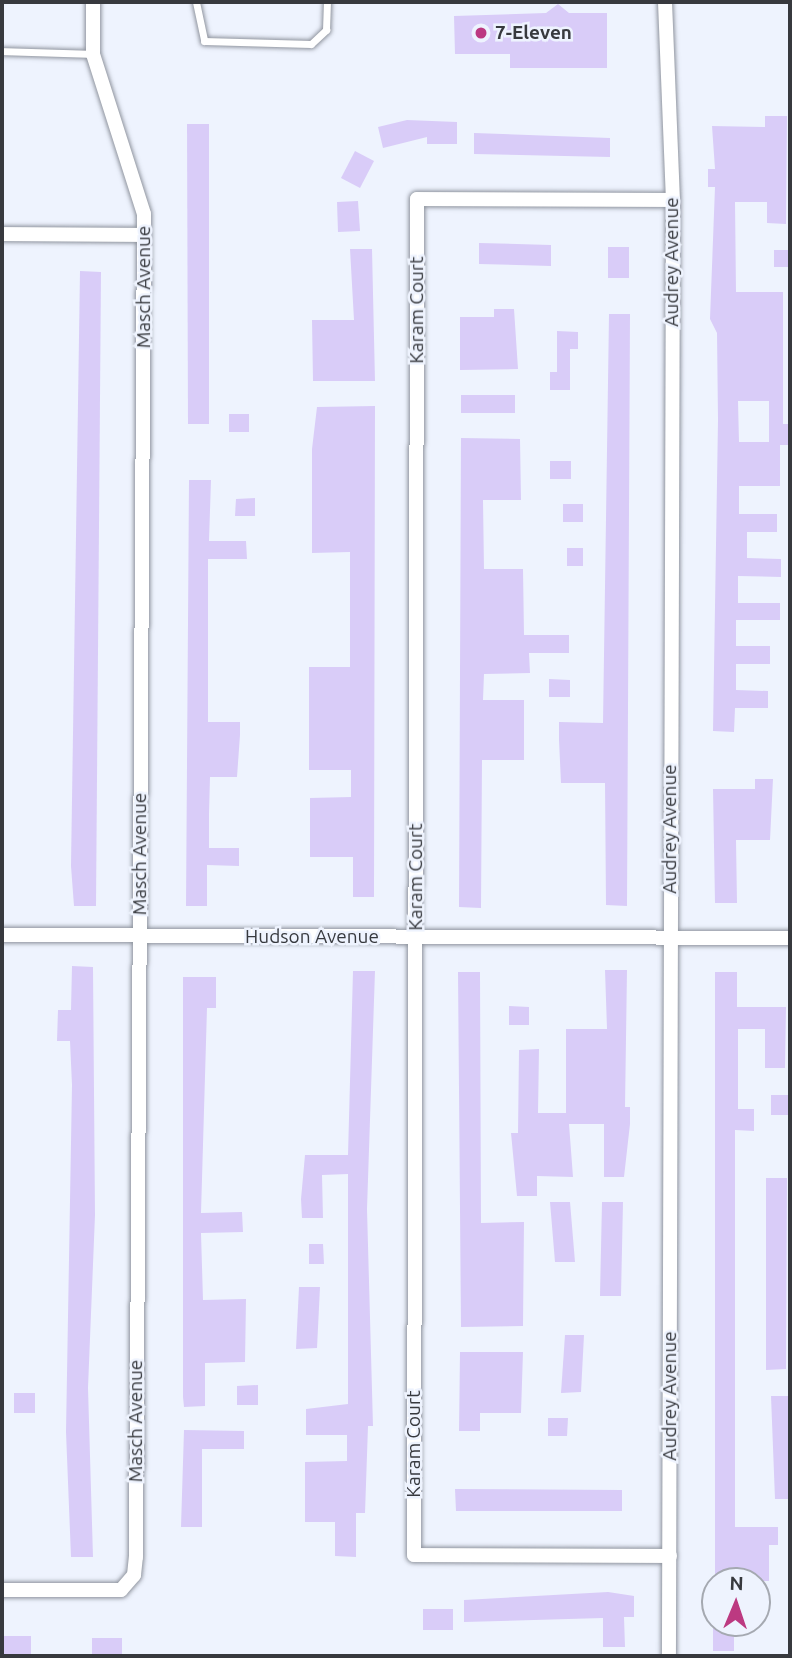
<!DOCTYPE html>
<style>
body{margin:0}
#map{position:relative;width:792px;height:1658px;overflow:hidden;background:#eef3fe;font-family:Ubuntu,sans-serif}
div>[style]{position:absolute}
.building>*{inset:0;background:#d9ccf8}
.roads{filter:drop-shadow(0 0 2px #90959f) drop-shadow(0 0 2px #90959f)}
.service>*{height:7px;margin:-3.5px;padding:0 3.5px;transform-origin:3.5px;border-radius:3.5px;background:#fff}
.minor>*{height:14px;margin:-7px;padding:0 7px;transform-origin:7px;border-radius:7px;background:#fff}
.dots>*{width:19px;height:19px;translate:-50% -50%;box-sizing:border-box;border:4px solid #eef3fe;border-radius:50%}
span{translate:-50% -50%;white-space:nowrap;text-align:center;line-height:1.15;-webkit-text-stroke:5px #eef3fe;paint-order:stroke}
.poi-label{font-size:19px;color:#37393e;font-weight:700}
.left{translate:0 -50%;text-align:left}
.street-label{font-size:19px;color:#37393e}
.frame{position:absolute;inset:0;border:4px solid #37393e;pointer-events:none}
.north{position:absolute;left:701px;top:1567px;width:70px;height:70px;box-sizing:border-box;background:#eef3fe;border:2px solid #a5a9b1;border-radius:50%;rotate:2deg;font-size:19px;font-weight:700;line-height:28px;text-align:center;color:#37393e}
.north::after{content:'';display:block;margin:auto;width:24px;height:32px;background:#bc3981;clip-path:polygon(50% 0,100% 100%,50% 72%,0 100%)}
</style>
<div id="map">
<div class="building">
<i style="clip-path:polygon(558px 4px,569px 13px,607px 13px,607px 68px,510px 68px,510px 54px,455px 54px,454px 16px,546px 13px)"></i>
<i style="clip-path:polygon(evenodd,765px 116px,787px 116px,786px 224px,767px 223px,767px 202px,735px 202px,736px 292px,783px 292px,783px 424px,790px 424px,790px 445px,780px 445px,780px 486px,739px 486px,739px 514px,777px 514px,777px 532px,747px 532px,747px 558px,781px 559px,781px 577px,738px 576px,738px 603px,780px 603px,780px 620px,736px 620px,736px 646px,770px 646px,770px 664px,736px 664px,736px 690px,768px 691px,768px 708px,735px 708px,734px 732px,713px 731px,718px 420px,717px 333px,710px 319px,715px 187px,708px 187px,708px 169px,715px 169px,712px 126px,765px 127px,765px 116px,738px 401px,769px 401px,769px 442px,739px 442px,738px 401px)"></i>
<i style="clip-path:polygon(407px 120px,457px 122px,457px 144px,427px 144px,427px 137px,383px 148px,378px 127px)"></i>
<i style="clip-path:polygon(187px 124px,209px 124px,209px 424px,188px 424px)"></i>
<i style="clip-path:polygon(474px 133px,610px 138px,610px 157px,474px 154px)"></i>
<i style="clip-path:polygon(355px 151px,374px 161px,360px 188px,341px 178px)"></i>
<i style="clip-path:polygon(358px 201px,360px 231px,338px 232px,337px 202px)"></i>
<i style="clip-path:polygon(479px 243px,551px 245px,551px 266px,479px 264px)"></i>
<i style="clip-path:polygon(608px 247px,629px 247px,629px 278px,608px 278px)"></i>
<i style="clip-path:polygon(350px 249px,372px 249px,375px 381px,313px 381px,312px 320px,354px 320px)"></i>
<i style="clip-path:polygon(774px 250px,790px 250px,790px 267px,774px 267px)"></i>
<i style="clip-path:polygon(80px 271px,101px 272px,96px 906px,74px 906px,71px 866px)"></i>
<i style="clip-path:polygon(494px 309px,514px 309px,518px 369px,460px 370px,460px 317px,494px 317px)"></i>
<i style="clip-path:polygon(609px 314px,630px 314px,627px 906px,606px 905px,605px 783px,561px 783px,559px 740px,559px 722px,603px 723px)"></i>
<i style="clip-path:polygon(557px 331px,578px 332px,578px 349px,570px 349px,570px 390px,550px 390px,550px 372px,557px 372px)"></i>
<i style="clip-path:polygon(461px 395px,515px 395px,515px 413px,461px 413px)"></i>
<i style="clip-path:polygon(375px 406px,374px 897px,353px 897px,353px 857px,310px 857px,310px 798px,351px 797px,351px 770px,309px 770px,309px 667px,350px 667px,350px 552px,312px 553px,312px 449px,317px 407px)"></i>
<i style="clip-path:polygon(229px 414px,249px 414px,249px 432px,229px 432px)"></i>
<i style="clip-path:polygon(461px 438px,520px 439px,521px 500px,483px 500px,484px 569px,523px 569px,524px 635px,569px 635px,569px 653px,529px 653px,530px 673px,484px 674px,483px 700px,524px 700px,524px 760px,482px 760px,481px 908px,459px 907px)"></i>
<i style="clip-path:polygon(550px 461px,571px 461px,571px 479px,550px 479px)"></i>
<i style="clip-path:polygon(189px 480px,211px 480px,209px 541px,246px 541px,247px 559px,208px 559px,208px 722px,240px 722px,240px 735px,237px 777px,210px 777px,209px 814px,209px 848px,239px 848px,239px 866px,207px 865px,207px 906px,186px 906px)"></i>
<i style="clip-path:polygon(255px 498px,255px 516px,235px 516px,236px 499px)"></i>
<i style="clip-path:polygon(563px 504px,583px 504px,583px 522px,563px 522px)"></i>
<i style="clip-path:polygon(567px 548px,583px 548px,583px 566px,567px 566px)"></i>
<i style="clip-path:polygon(549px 679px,570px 680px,570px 697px,549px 697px)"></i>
<i style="clip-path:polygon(755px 779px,773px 779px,770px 840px,736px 840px,737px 903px,715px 903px,713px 789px,755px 789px)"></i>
<i style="clip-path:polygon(72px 966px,93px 967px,95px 1215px,88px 1388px,93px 1557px,71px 1557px,66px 1432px,72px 1085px,70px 1041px,57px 1041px,58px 1010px,71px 1010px)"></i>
<i style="clip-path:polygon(605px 970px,627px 970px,625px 1107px,630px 1107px,630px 1124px,624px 1177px,604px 1177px,604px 1124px,569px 1124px,573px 1177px,537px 1176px,537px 1196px,517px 1196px,511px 1133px,518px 1133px,519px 1050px,539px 1049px,538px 1113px,566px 1113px,566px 1029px,607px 1029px)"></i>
<i style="clip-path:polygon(353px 971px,375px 971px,367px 1209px,373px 1426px,368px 1426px,365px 1513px,356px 1513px,356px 1557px,335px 1556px,335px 1522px,305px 1522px,305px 1462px,347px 1461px,347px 1435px,306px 1435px,306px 1409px,348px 1404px,348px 1174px,322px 1175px,323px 1218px,302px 1218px,301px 1199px,305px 1155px,348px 1155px)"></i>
<i style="clip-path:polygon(458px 972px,480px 972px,481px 1223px,524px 1222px,523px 1326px,461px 1327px)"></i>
<i style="clip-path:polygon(715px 972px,737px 972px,737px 1007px,786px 1007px,785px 1068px,765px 1068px,765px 1029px,738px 1029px,738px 1109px,754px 1109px,754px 1131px,735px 1130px,735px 1527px,778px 1527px,778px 1545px,769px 1545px,769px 1581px,715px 1581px)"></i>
<i style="clip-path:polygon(183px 977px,216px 977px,216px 1008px,207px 1008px,201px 1213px,242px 1212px,243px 1232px,201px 1233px,203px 1300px,246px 1299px,245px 1362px,205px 1363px,205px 1406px,184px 1407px,183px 1397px)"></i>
<i style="clip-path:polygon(509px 1006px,529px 1007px,529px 1025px,509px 1025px)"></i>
<i style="clip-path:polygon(771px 1095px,790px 1095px,790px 1115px,771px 1115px)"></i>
<i style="clip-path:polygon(766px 1178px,787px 1178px,786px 1369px,766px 1370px)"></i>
<i style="clip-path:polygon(550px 1202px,570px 1202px,575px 1262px,555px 1262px)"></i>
<i style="clip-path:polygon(602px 1202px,623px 1202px,621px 1296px,600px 1296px)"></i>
<i style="clip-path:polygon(309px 1244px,323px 1244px,324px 1264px,309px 1264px)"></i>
<i style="clip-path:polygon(299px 1287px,320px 1287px,317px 1348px,296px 1349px)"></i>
<i style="clip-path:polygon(565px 1335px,584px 1335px,581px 1392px,561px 1393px)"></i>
<i style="clip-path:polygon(460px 1352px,523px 1352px,521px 1413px,480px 1413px,480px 1431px,459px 1431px)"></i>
<i style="clip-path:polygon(258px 1385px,258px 1405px,237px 1405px,237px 1386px)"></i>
<i style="clip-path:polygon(14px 1393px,35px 1393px,35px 1413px,14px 1413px)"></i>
<i style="clip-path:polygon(771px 1396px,790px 1396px,790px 1499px,775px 1499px)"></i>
<i style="clip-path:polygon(548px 1418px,568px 1418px,567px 1436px,548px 1436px)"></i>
<i style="clip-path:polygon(184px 1430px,244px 1431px,244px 1449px,202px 1449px,202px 1527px,181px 1527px)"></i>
<i style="clip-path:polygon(455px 1489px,622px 1490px,622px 1511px,456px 1511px)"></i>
<i style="clip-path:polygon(608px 1592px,634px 1596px,634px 1617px,624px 1617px,625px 1647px,603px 1647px,603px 1618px,464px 1622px,464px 1600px)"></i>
<i style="clip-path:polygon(423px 1609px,453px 1609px,453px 1630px,423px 1630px)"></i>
<i style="clip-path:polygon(713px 1623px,734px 1623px,734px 1651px,713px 1651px)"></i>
<i style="clip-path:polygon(2px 1636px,31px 1636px,31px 1656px,2px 1656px)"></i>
<i style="clip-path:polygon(92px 1638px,122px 1638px,122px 1656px,92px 1656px)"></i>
</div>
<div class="roads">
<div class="service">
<i style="left:196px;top:2px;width:40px;rotate:78deg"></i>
<i style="left:204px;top:41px;width:107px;rotate:1.6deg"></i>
<i style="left:311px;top:44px;width:21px;rotate:-43deg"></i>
<i style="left:326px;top:30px;width:28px;rotate:-88deg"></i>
<i style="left:2px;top:51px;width:90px;rotate:1.9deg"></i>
</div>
<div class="minor">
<i style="left:665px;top:2px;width:198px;rotate:87.7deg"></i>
<i style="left:673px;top:200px;width:1456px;rotate:90.16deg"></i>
<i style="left:2px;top:234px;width:142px;rotate:0.4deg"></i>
<i style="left:2px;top:935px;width:788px;rotate:0.22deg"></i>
<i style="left:670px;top:1556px;width:256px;rotate:-179.8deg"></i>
<i style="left:414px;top:1555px;width:1356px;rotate:-89.87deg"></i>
<i style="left:417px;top:199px;width:256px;rotate:0.2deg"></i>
<i style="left:2px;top:1590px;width:119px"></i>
<i style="left:121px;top:1590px;width:20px;rotate:-49deg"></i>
<i style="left:134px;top:1575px;width:18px;rotate:-84deg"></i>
<i style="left:136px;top:1557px;width:1343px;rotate:-89.66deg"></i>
<i style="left:144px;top:214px;width:168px;rotate:-107.7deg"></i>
<i style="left:93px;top:54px;width:52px;rotate:-90deg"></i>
</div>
</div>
<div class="dots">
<i style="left:481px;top:33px;background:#bc3981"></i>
</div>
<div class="poi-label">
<span class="left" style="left:495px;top:33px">7-Eleven</span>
</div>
<div class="street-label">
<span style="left:672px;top:262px;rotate:-90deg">Audrey Avenue</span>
<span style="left:144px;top:287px;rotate:-90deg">Masch Avenue</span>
<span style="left:417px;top:310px;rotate:-90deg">Karam Court</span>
<span style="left:670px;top:829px;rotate:-90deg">Audrey Avenue</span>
<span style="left:140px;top:854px;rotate:-90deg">Masch Avenue</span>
<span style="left:416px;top:877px;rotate:-90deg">Karam Court</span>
<span style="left:312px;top:937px">Hudson Avenue</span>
<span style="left:670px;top:1396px;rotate:-90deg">Audrey Avenue</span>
<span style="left:136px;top:1421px;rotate:-90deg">Masch Avenue</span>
<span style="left:414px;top:1444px;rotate:-90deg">Karam Court</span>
</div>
<div class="frame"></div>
<div class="north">N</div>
</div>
